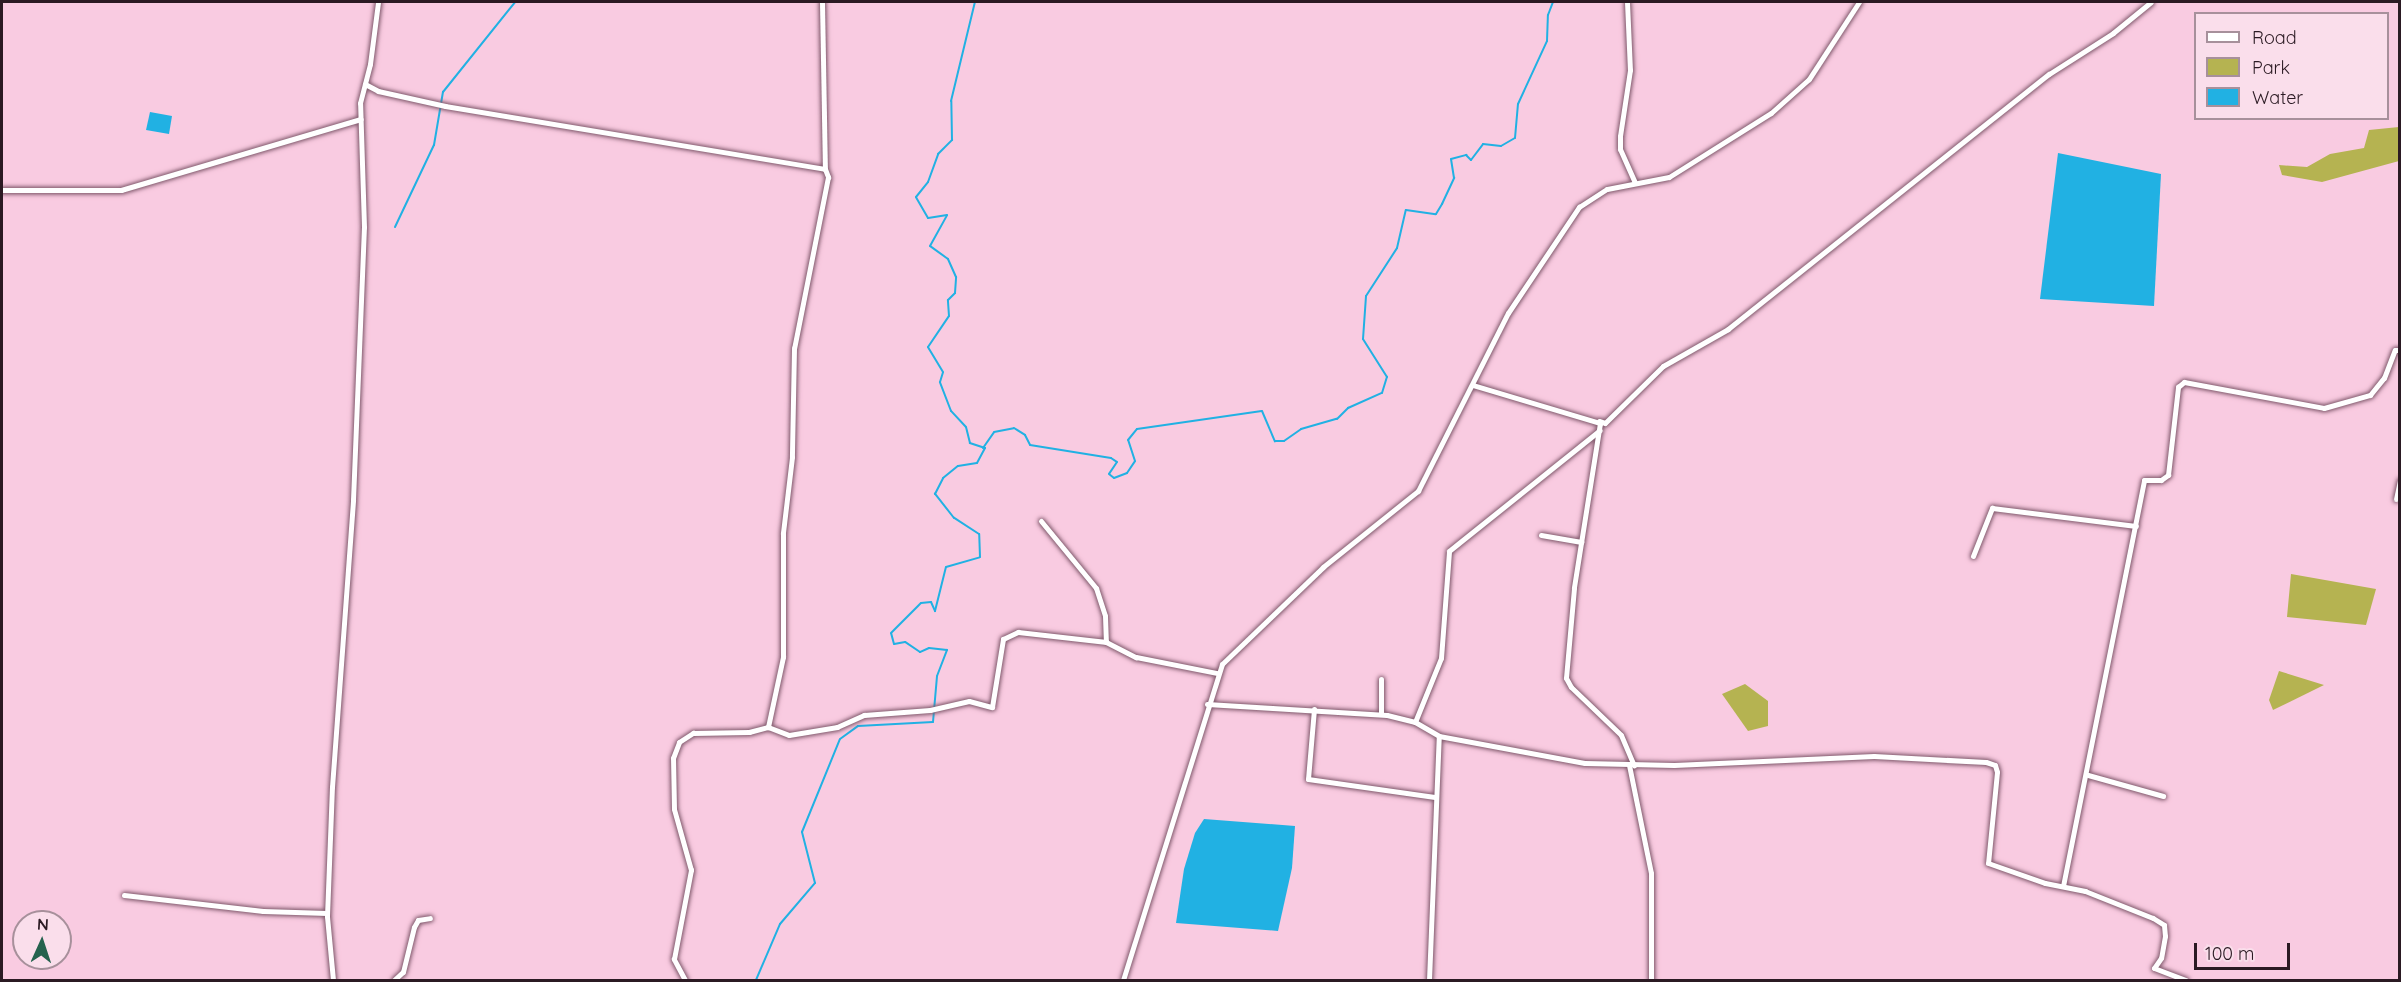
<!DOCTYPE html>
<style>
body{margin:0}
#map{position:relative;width:2401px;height:982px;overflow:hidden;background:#f9cbe1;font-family:Quicksand,sans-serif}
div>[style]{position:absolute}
.green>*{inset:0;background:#b5b351}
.water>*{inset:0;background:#21b1e3}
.stream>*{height:2px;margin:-1px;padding:0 1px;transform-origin:1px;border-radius:1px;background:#21b1e3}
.roads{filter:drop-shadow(0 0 2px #80596c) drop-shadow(0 0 2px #80596c)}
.street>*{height:5px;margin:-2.5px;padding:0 2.5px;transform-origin:2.5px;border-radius:2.5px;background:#fff}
span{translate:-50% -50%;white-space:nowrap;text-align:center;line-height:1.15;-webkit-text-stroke:6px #fadeeb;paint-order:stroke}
.frame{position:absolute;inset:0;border:3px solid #2b1a23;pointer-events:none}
.legend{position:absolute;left:2194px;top:12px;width:195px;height:108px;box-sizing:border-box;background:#fadeeb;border:2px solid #a7909b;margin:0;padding:8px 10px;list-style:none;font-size:18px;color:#2b1a23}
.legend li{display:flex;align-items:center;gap:12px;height:30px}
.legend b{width:30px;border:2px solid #a7909b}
.north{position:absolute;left:12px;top:910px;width:60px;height:60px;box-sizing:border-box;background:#fadeeb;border:2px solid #a7909b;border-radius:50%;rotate:3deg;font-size:16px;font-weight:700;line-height:24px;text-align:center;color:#2b1a23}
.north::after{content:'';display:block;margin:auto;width:21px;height:27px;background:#25624e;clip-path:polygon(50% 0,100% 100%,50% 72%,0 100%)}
.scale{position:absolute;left:2194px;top:943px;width:96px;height:27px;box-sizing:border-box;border:3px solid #2b1a23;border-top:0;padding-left:8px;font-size:18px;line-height:21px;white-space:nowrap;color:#2b1a23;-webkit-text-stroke:4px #fadeeb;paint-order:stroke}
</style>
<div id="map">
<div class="green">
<i style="clip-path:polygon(2399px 127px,2399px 161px,2322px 182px,2282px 175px,2279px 165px,2307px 167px,2330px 154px,2364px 148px,2369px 130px)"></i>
<i style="clip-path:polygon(2291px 574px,2376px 589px,2366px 625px,2287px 617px)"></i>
<i style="clip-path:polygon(2279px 671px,2324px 685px,2273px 710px,2269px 700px)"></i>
<i style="clip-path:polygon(1745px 684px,1768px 701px,1768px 726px,1748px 731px,1722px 694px)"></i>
</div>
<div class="water">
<i style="clip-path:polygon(150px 112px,172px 116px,169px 134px,146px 130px)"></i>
<i style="clip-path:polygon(2058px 153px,2161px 174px,2154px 306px,2040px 299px)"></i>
<i style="clip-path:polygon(1204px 819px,1295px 826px,1292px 868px,1278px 931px,1176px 923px,1184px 869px,1195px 833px)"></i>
</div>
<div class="stream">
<i style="left:395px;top:227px;width:91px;rotate:-64.6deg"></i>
<i style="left:434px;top:145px;width:54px;rotate:-80.4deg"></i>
<i style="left:443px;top:92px;width:115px;rotate:-51.3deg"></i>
<i style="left:983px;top:448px;width:19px;rotate:-55deg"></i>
<i style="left:994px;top:432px;width:20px;rotate:-11deg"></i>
<i style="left:1014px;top:428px;width:13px;rotate:32deg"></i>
<i style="left:1025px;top:435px;width:11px;rotate:63deg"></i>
<i style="left:1030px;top:445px;width:82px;rotate:9.1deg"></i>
<i style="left:1111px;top:458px;width:7px;rotate:34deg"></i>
<i style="left:1117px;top:462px;width:14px;rotate:124deg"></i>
<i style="left:1109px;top:474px;width:6px;rotate:39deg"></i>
<i style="left:1114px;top:478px;width:14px;rotate:-21deg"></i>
<i style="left:1127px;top:473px;width:14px;rotate:-56deg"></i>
<i style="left:1135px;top:461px;width:22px;rotate:-108deg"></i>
<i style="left:1128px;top:440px;width:14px;rotate:-51deg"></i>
<i style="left:1137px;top:429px;width:126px;rotate:-8.2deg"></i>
<i style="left:1262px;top:411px;width:33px;rotate:67deg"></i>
<i style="left:1275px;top:441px;width:9px"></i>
<i style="left:1284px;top:441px;width:21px;rotate:-35deg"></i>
<i style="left:1301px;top:429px;width:37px;rotate:-16deg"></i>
<i style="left:1337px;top:419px;width:16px;rotate:-45deg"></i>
<i style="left:1348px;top:408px;width:37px;rotate:-24deg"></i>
<i style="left:1382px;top:393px;width:17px;rotate:-73deg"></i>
<i style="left:1387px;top:377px;width:45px;rotate:-122.3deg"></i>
<i style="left:1363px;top:339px;width:43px;rotate:-86deg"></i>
<i style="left:1366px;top:296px;width:57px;rotate:-57.1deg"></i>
<i style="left:1397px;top:248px;width:39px;rotate:-77deg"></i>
<i style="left:1406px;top:210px;width:30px;rotate:8deg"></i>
<i style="left:1436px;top:214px;width:12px;rotate:-59deg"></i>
<i style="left:1442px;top:204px;width:29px;rotate:-65deg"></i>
<i style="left:1454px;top:178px;width:19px;rotate:-99deg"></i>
<i style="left:1451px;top:159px;width:16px;rotate:-15deg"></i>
<i style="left:1466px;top:155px;width:7px;rotate:45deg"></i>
<i style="left:1471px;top:160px;width:20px;rotate:-53deg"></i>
<i style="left:1483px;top:144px;width:18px;rotate:6deg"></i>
<i style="left:1501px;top:146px;width:16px;rotate:-30deg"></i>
<i style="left:1515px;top:138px;width:34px;rotate:-85deg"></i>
<i style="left:1518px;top:104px;width:69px;rotate:-65.3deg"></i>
<i style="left:1547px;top:41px;width:26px;rotate:-88deg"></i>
<i style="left:1548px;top:15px;width:14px;rotate:-69deg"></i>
<i style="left:756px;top:980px;width:61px;rotate:-66.8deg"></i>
<i style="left:780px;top:924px;width:54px;rotate:-49.5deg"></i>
<i style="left:815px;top:883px;width:53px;rotate:-104.3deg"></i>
<i style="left:802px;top:832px;width:100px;rotate:-67.8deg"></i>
<i style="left:840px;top:739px;width:22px;rotate:-36deg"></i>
<i style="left:858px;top:726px;width:75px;rotate:-3.1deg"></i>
<i style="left:933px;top:722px;width:46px;rotate:-85deg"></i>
<i style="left:937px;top:676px;width:28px;rotate:-69deg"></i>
<i style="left:947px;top:650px;width:18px;rotate:-174deg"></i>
<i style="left:929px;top:648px;width:10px;rotate:156deg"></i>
<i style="left:920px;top:652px;width:18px;rotate:-146deg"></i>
<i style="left:905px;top:642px;width:11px;rotate:170deg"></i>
<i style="left:894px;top:644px;width:11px;rotate:-105deg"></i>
<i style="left:891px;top:633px;width:42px;rotate:-45deg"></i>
<i style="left:921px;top:603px;width:10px;rotate:-6deg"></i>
<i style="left:931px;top:602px;width:10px;rotate:66deg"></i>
<i style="left:935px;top:611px;width:45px;rotate:-76deg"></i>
<i style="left:946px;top:567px;width:35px;rotate:-16deg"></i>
<i style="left:980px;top:557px;width:23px;rotate:-92deg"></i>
<i style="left:979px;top:534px;width:30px;rotate:-147deg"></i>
<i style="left:954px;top:518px;width:31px;rotate:-128deg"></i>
<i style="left:935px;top:494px;width:18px;rotate:-63deg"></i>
<i style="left:943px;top:478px;width:19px;rotate:-39deg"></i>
<i style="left:958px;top:466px;width:19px;rotate:-9deg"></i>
<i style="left:977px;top:463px;width:17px;rotate:-62deg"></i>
<i style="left:985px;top:448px;width:16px;rotate:-162deg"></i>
<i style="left:970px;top:443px;width:16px;rotate:-104deg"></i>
<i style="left:966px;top:427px;width:22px;rotate:-133deg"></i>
<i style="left:951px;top:411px;width:31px;rotate:-111deg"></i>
<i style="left:940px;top:382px;width:10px;rotate:-73deg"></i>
<i style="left:943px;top:372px;width:29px;rotate:-121deg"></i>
<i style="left:928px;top:347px;width:37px;rotate:-56deg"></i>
<i style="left:949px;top:316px;width:16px;rotate:-94deg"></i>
<i style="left:948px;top:300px;width:10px;rotate:-45deg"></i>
<i style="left:955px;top:293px;width:16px;rotate:-86deg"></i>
<i style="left:956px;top:277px;width:20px;rotate:-114deg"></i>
<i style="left:948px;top:259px;width:22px;rotate:-144deg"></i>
<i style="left:930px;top:246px;width:35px;rotate:-61deg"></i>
<i style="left:947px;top:215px;width:19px;rotate:171deg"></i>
<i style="left:928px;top:218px;width:24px;rotate:-120deg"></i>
<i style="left:916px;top:197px;width:19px;rotate:-51deg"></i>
<i style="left:928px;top:182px;width:30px;rotate:-70deg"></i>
<i style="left:938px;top:154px;width:20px;rotate:-45deg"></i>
<i style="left:952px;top:140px;width:39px;rotate:-91deg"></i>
<i style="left:951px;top:101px;width:102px;rotate:-76.4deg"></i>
</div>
<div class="roads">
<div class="street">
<i style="left:822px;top:2px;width:167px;rotate:89deg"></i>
<i style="left:1627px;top:2px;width:68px;rotate:87.5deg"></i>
<i style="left:1630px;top:70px;width:67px;rotate:98.6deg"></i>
<i style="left:1620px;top:136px;width:13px;rotate:90deg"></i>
<i style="left:1620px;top:149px;width:36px;rotate:66deg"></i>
<i style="left:365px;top:84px;width:15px;rotate:28deg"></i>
<i style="left:378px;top:91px;width:69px;rotate:12.6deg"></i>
<i style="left:445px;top:106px;width:385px;rotate:9.4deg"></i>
<i style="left:825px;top:169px;width:9px;rotate:69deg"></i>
<i style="left:828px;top:177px;width:174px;rotate:101.2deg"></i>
<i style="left:794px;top:348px;width:109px;rotate:91.1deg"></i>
<i style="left:792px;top:457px;width:77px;rotate:96.8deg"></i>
<i style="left:783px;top:533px;width:124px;rotate:90deg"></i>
<i style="left:783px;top:657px;width:72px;rotate:102.1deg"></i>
<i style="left:2px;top:190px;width:119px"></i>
<i style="left:121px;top:190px;width:250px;rotate:-16.5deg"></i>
<i style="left:1473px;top:385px;width:133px;rotate:16.7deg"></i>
<i style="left:1600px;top:423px;width:167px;rotate:99deg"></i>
<i style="left:1574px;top:588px;width:90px;rotate:95.1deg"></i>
<i style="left:1566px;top:678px;width:10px;rotate:61deg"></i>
<i style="left:1571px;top:687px;width:69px;rotate:43.8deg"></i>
<i style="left:1621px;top:735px;width:33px;rotate:67deg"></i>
<i style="left:1599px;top:421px;width:6px;rotate:18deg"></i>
<i style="left:1605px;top:423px;width:81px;rotate:-44.5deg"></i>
<i style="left:1663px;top:366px;width:75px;rotate:-29.6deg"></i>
<i style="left:1728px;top:329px;width:410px;rotate:-38.5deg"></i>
<i style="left:2049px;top:74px;width:76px;rotate:-32.6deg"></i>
<i style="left:2113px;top:33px;width:49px;rotate:-39.2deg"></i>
<i style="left:2396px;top:499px;width:19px;rotate:-78deg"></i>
<i style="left:1041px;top:521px;width:87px;rotate:50.6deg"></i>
<i style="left:1096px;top:588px;width:29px;rotate:72deg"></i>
<i style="left:1105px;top:616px;width:26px;rotate:88deg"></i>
<i style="left:1541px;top:535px;width:41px;rotate:9.9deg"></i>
<i style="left:1973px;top:556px;width:52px;rotate:-68.4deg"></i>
<i style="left:1992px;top:508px;width:145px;rotate:7.1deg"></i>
<i style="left:1381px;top:679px;width:35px;rotate:90deg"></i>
<i style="left:1207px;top:704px;width:180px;rotate:3.5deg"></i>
<i style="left:1387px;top:715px;width:29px;rotate:14deg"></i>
<i style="left:1415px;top:722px;width:28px;rotate:30deg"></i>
<i style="left:1439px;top:736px;width:148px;rotate:10.5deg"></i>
<i style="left:1585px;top:763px;width:89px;rotate:1.3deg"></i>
<i style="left:1674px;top:765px;width:200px;rotate:-2.6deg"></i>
<i style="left:1874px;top:756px;width:112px;rotate:3.1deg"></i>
<i style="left:1986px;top:762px;width:9px;rotate:18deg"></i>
<i style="left:1995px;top:765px;width:7px;rotate:74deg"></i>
<i style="left:1997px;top:772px;width:91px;rotate:95.6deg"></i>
<i style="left:1988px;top:863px;width:60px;rotate:19.3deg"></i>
<i style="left:2045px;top:883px;width:41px;rotate:11.3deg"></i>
<i style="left:2085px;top:891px;width:73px;rotate:21.7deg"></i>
<i style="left:2153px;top:918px;width:13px;rotate:32deg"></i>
<i style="left:2164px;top:925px;width:11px;rotate:85deg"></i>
<i style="left:2165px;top:936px;width:22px;rotate:100deg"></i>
<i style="left:2161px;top:958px;width:12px;rotate:125deg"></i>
<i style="left:2154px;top:968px;width:34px;rotate:21deg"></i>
<i style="left:1314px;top:709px;width:70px;rotate:94.9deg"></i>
<i style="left:1308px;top:779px;width:128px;rotate:8.1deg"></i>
<i style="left:1415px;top:722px;width:69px;rotate:-67.9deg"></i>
<i style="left:1441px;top:658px;width:107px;rotate:-85.7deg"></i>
<i style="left:1449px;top:551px;width:193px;rotate:-38.7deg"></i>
<i style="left:1629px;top:765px;width:110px;rotate:78.5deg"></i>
<i style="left:1651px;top:873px;width:107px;rotate:90deg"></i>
<i style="left:2088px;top:775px;width:78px;rotate:15.6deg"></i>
<i style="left:2063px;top:886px;width:414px;rotate:-78.7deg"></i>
<i style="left:2144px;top:480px;width:17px"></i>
<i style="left:2161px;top:480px;width:9px;rotate:-36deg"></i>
<i style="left:2168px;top:475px;width:89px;rotate:-83.5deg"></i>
<i style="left:2178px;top:387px;width:8px;rotate:-40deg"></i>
<i style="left:2184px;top:382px;width:142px;rotate:10.5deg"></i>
<i style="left:2324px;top:408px;width:48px;rotate:-15.8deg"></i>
<i style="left:2370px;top:395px;width:22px;rotate:-51deg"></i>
<i style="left:2384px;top:378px;width:30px;rotate:-69deg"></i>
<i style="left:2395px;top:350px;width:5px"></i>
<i style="left:124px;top:895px;width:140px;rotate:6.6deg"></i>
<i style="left:263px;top:911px;width:64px;rotate:1.8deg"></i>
<i style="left:333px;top:980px;width:64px;rotate:-95.4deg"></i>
<i style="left:327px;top:916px;width:129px;rotate:-87.8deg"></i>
<i style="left:332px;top:787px;width:288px;rotate:-85.8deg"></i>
<i style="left:353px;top:500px;width:273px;rotate:-87.7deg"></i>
<i style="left:364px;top:227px;width:124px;rotate:-91.8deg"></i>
<i style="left:360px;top:103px;width:40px;rotate:-75.6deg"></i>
<i style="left:370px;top:64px;width:63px;rotate:-82.6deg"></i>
<i style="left:394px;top:980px;width:12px;rotate:-42deg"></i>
<i style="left:403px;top:972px;width:46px;rotate:-76.3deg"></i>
<i style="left:414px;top:927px;width:8px;rotate:-60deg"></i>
<i style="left:418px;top:920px;width:12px;rotate:-9deg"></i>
<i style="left:685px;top:980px;width:24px;rotate:-118deg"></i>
<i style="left:674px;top:959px;width:91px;rotate:-79.2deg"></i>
<i style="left:691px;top:870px;width:63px;rotate:-105.6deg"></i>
<i style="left:674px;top:809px;width:51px;rotate:-91.1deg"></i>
<i style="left:673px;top:758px;width:17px;rotate:-69deg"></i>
<i style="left:679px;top:742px;width:17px;rotate:-33deg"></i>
<i style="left:693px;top:733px;width:56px;rotate:-1deg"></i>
<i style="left:749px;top:732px;width:20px;rotate:-15deg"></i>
<i style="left:768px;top:727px;width:22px;rotate:21deg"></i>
<i style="left:789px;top:735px;width:49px;rotate:-9.5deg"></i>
<i style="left:837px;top:727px;width:30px;rotate:-24deg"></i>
<i style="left:864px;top:715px;width:66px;rotate:-4.3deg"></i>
<i style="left:930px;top:710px;width:40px;rotate:-13deg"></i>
<i style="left:969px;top:701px;width:24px;rotate:15deg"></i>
<i style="left:992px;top:707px;width:69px;rotate:-80.8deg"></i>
<i style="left:1003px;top:639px;width:17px;rotate:-25deg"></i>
<i style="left:1018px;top:632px;width:89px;rotate:6.5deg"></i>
<i style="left:1106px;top:642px;width:34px;rotate:27deg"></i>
<i style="left:1136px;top:657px;width:83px;rotate:11.2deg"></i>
<i style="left:1123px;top:980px;width:331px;rotate:-72.6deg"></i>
<i style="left:1222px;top:664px;width:140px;rotate:-43.8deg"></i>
<i style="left:1323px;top:567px;width:122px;rotate:-38.7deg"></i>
<i style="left:1418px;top:491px;width:199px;rotate:-63.2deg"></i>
<i style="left:1508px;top:313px;width:128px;rotate:-56.2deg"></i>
<i style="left:1579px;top:207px;width:33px;rotate:-33deg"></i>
<i style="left:1607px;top:189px;width:63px;rotate:-11deg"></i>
<i style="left:1669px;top:177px;width:120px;rotate:-32.1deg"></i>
<i style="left:1771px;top:113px;width:51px;rotate:-41.8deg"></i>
<i style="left:1809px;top:79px;width:92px;rotate:-57deg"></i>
<i style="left:1429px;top:980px;width:244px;rotate:-87.7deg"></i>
</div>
</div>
<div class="frame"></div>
<ul class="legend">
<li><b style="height:8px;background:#fff"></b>Road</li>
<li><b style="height:16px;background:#b5b351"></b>Park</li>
<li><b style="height:16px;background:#21b1e3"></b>Water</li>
</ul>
<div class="north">N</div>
<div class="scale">100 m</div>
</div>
